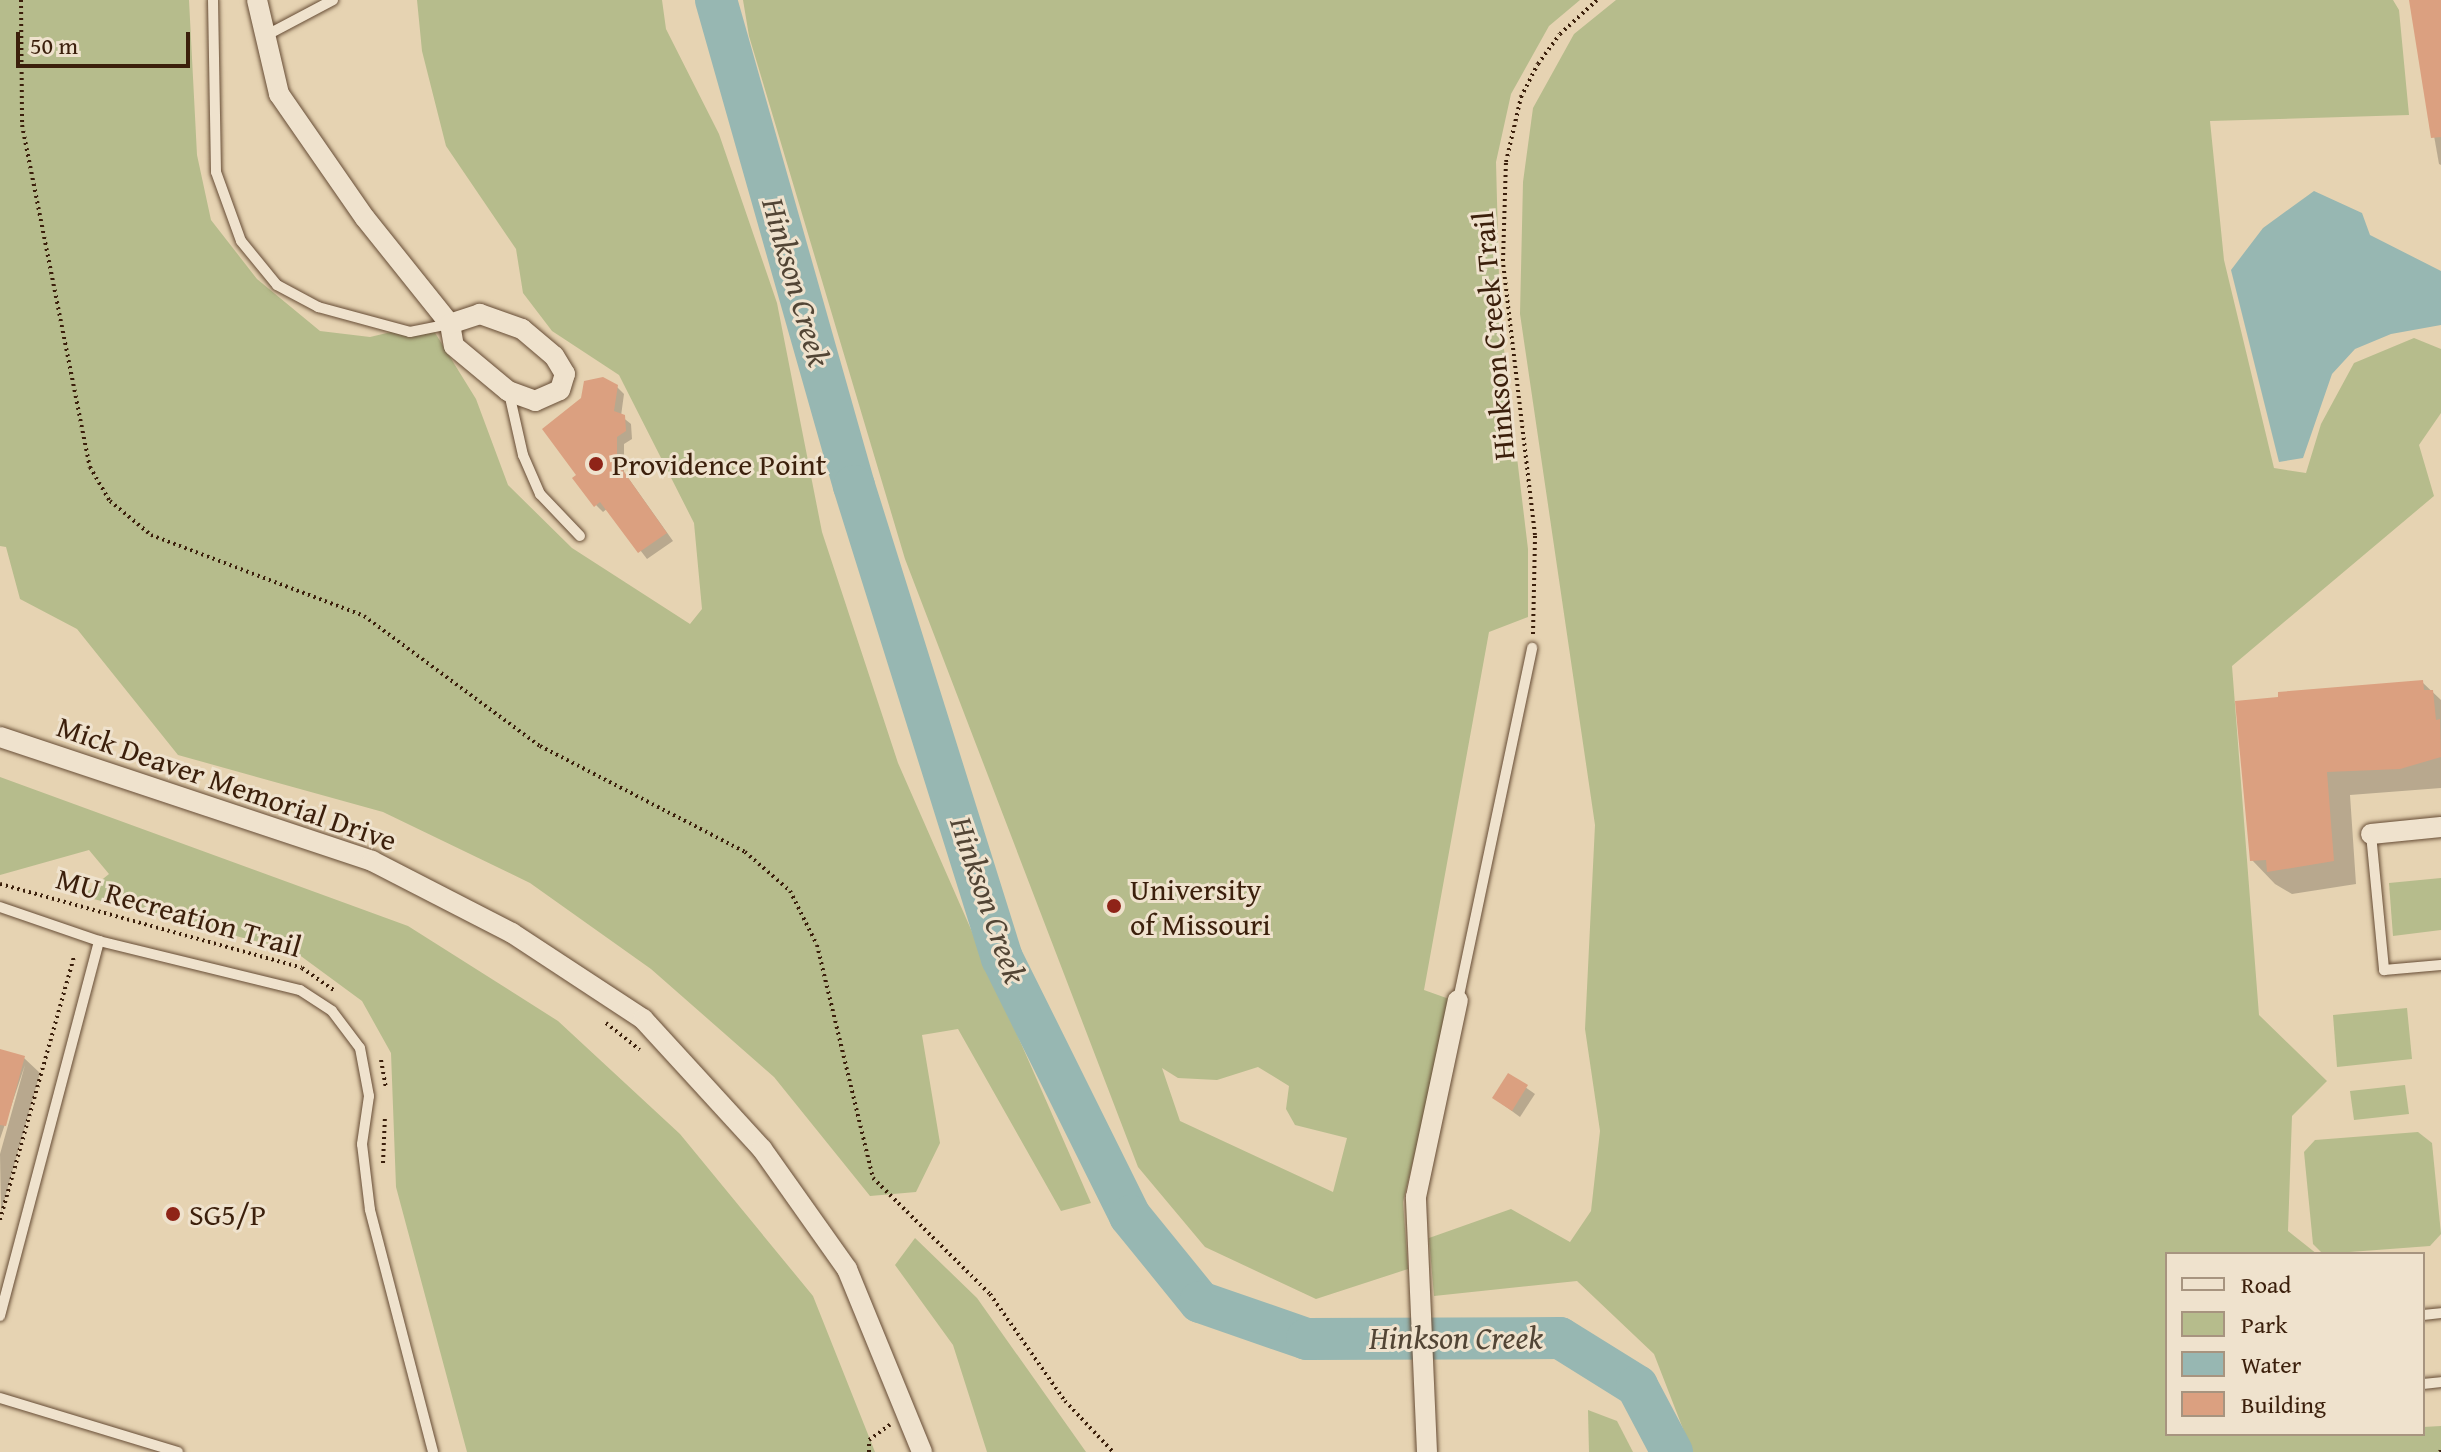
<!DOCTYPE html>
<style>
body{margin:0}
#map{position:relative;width:2441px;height:1452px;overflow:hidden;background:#e6d3b2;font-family:"Gentium Book Plus",serif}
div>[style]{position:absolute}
.green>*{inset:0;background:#b6bc8c}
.water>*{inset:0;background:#97b7b2}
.shadow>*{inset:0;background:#0003}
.river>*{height:42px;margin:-21px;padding:0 21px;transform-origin:21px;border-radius:21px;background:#97b7b2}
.building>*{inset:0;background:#dba080}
.path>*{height:4px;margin-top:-2px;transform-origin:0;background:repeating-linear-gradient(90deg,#3b1f0b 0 2px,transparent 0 6px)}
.roads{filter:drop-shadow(0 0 2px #664c35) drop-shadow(0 0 2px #664c35)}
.service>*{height:10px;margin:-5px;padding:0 5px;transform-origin:5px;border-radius:5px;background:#efe2cd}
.minor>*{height:20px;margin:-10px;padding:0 10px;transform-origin:10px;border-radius:10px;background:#efe2cd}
.dots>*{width:22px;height:22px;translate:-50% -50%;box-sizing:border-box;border:4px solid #efe2cd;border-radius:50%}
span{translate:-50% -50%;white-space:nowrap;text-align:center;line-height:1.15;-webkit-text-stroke:6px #efe2cd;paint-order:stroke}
.street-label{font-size:30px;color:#3b1f0b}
.poi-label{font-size:30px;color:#3b1f0b}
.left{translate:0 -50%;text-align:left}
.water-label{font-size:32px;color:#524535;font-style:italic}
.legend{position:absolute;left:2165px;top:1252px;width:260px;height:184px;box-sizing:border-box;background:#efe2cd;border:2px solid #a7947f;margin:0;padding:10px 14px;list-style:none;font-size:24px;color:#3b1f0b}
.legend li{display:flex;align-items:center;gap:16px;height:40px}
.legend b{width:40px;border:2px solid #a7947f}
.scale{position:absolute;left:16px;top:32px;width:174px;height:36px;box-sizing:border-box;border:4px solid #3b1f0b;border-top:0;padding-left:10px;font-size:24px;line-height:28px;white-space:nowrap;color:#3b1f0b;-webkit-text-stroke:6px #efe2cd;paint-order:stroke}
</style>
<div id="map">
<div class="green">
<i style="clip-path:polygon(0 0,189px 0,197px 155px,211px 220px,257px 279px,320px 331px,370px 337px,429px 323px,476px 399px,508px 485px,572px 548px,690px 624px,702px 609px,694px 523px,619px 375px,552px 331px,523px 293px,516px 249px,446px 146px,422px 51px,417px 0,662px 0,666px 29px,719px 134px,777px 303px,822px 532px,898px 763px,1091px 1203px,1061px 1211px,958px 1029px,922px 1035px,940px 1143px,916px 1192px,870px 1196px,774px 1077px,651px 969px,530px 883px,383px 812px,178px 755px,77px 629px,20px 599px,6px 547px,0 546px)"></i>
<i style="clip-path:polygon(evenodd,743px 0,1580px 0,1549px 26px,1511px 94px,1496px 162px,1500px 316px,1528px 549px,1528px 617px,1489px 632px,1424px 990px,1452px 1000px,1403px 1202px,1408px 1269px,1316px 1299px,1205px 1247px,1138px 1167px,905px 559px,749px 36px,743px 0,1258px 1067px,1289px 1086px,1286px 1109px,1295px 1125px,1347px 1138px,1333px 1192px,1180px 1121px,1162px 1068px,1178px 1078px,1217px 1080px,1258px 1067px)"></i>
<i style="clip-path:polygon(1616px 0,2393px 0,2399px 10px,2409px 115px,2210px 121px,2224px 260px,2274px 468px,2306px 473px,2321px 424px,2354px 363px,2414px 338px,2441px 349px,2441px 413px,2419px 445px,2434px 496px,2232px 666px,2259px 1015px,2327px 1081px,2292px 1116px,2288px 1231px,2317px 1254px,2167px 1254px,2167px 1434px,2423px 1434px,2423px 1427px,2441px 1426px,2441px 1452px,1692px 1452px,1654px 1354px,1577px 1281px,1434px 1296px,1429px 1238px,1511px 1209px,1570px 1242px,1591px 1211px,1600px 1131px,1585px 1029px,1595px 825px,1520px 314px,1523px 182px,1533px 108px,1574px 34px)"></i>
<i style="clip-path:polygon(0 777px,408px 926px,558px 1021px,680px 1134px,813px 1296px,875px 1452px,467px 1452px,396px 1187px,391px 1053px,362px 1001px,294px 951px,82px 896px,109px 874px,89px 850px,0 875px)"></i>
<i style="clip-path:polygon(2441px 878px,2441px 930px,2393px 936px,2389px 883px)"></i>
<i style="clip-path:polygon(2407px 1008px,2412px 1059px,2337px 1067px,2333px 1015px)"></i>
<i style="clip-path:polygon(2405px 1085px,2409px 1114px,2354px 1120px,2350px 1091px)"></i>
<i style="clip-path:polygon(2418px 1132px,2432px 1143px,2441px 1234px,2430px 1246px,2323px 1254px,2313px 1244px,2304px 1152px,2315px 1140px)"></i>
<i style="clip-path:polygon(915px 1238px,977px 1298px,1086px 1452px,987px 1452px,953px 1345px,895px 1265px)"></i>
<i style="clip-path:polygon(1588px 1410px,1617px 1421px,1633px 1452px,1589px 1452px)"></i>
</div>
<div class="water">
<i style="clip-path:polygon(2314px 191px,2362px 213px,2370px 235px,2441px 271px,2441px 325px,2391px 334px,2355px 349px,2332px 374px,2303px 458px,2279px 462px,2231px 270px,2263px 228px)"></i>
</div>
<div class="shadow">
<i style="clip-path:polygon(2410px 0,2441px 0,2441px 165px,2439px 164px)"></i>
<i style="clip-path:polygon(616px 386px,624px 394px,621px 416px,631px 424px,632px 439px,624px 444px,624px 472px,673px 541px,647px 559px,608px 508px,603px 512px,596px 505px)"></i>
<i style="clip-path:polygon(2422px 682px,2441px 700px,2441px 788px,2350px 795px,2356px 884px,2292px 894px,2275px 884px,2252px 860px,2238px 703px)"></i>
<i style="clip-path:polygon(0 1051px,24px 1058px,40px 1073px,1px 1212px,0 1154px,25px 1065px,0 1139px)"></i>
<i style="clip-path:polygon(1508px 1075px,1535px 1094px,1520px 1117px,1494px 1098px)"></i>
</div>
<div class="river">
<i style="left:716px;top:0;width:505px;rotate:74.15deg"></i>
<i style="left:854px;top:486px;width:495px;rotate:72.6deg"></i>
<i style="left:1002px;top:958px;width:288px;rotate:63.6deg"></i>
<i style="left:1130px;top:1216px;width:111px;rotate:50.9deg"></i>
<i style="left:1200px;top:1302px;width:113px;rotate:19.1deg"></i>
<i style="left:1307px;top:1339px;width:253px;rotate:-0.2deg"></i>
<i style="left:1560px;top:1338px;width:91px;rotate:31.9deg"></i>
<i style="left:1637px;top:1386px;width:75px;rotate:62.1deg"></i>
</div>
<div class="building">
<i style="clip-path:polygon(2409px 0,2441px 0,2441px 137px,2431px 138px)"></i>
<i style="clip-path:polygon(603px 377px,618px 385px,614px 411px,625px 415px,626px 431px,617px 437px,617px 462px,667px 533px,638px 553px,600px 502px,594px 507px,572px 478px,576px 475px,542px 429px,581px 398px,584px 381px)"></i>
<i style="clip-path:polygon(2423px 680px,2424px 690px,2433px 690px,2436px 720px,2440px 719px,2441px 757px,2400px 769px,2327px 772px,2334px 861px,2267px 872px,2266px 860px,2250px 861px,2235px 701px,2278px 697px,2278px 692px)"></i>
<i style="clip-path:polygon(0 1049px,25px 1056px,6px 1126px,0 1125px)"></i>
<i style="clip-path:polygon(1508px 1073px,1528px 1085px,1512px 1111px,1492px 1098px)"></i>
</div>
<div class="path">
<i style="left:21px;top:0;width:125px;rotate:89.5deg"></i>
<i style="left:22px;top:125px;width:349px;rotate:78.8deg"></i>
<i style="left:90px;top:467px;width:39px;rotate:60deg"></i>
<i style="left:110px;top:501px;width:53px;rotate:39.7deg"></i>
<i style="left:151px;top:535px;width:228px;rotate:20.8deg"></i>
<i style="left:364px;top:616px;width:219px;rotate:36.5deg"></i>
<i style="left:540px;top:746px;width:231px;rotate:27.3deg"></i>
<i style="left:745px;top:852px;width:60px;rotate:40.9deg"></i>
<i style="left:790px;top:891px;width:60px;rotate:63.4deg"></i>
<i style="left:817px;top:945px;width:240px;rotate:76.5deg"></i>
<i style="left:873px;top:1178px;width:165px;rotate:44.8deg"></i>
<i style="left:990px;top:1294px;width:131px;rotate:55deg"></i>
<i style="left:1065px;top:1401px;width:70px;rotate:46.7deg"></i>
<i style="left:1533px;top:634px;width:99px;rotate:-88.8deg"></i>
<i style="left:1535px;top:535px;width:276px;rotate:-96.7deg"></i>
<i style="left:1503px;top:261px;width:99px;rotate:-88.3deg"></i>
<i style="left:1506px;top:162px;width:67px;rotate:-77deg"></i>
<i style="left:1521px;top:97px;width:37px;rotate:-63deg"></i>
<i style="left:1538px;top:64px;width:37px;rotate:-54deg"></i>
<i style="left:1560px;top:34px;width:50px;rotate:-42.6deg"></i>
<i style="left:0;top:884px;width:313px;rotate:15.5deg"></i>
<i style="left:302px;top:968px;width:40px;rotate:34.9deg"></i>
<i style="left:606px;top:1023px;width:43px;rotate:38.5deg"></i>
<i style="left:381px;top:1060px;width:27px;rotate:80deg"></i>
<i style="left:383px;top:1163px;width:48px;rotate:-87.6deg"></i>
<i style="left:0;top:1220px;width:273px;rotate:-74.3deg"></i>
<i style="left:869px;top:1452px;width:12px;rotate:-90deg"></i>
<i style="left:869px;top:1440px;width:26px;rotate:-36deg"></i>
<i style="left:2440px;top:1452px;width:2px;rotate:-63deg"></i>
</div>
<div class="roads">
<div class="service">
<i style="left:213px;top:0;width:172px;rotate:89deg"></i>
<i style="left:216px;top:172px;width:73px;rotate:70.1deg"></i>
<i style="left:241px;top:241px;width:57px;rotate:50.7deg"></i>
<i style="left:277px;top:285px;width:47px;rotate:28.2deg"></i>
<i style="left:318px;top:307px;width:95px;rotate:15.2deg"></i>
<i style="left:410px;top:332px;width:41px;rotate:-11.3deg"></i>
<i style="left:265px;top:36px;width:77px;rotate:-27.9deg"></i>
<i style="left:509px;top:393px;width:64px;rotate:77.3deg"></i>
<i style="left:523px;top:455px;width:43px;rotate:66.4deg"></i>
<i style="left:540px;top:494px;width:58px;rotate:46.4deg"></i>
<i style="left:2371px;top:834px;width:137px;rotate:84.5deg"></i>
<i style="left:2384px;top:970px;width:57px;rotate:-5deg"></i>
<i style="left:0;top:907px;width:105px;rotate:19deg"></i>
<i style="left:99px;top:941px;width:207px;rotate:13.7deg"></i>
<i style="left:300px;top:990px;width:38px;rotate:33deg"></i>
<i style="left:332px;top:1011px;width:46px;rotate:52.9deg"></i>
<i style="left:360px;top:1048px;width:49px;rotate:79.4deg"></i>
<i style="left:369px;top:1096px;width:49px;rotate:98.3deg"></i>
<i style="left:362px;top:1144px;width:66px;rotate:83.1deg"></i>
<i style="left:370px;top:1210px;width:250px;rotate:75.4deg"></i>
<i style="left:1458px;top:1000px;width:360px;rotate:-78.1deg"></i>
<i style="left:2423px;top:1315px;width:18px;rotate:-6deg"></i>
<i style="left:0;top:1316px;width:388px;rotate:-75.2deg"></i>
<i style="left:2423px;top:1384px;width:18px;rotate:-6deg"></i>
<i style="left:0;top:1398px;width:186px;rotate:16.9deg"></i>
</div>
<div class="minor">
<i style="left:257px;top:0;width:97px;rotate:76.8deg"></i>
<i style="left:279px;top:94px;width:151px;rotate:55.3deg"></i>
<i style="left:365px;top:218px;width:136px;rotate:51.3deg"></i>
<i style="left:450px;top:324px;width:22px;rotate:80deg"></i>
<i style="left:454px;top:346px;width:70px;rotate:39.8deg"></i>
<i style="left:508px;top:391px;width:29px;rotate:20deg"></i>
<i style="left:535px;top:401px;width:27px;rotate:-24deg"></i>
<i style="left:560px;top:390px;width:17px;rotate:-73deg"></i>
<i style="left:565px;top:374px;width:21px;rotate:-121deg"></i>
<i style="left:554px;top:356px;width:42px;rotate:-139.8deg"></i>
<i style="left:522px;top:329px;width:45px;rotate:-160.3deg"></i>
<i style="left:480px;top:314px;width:32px;rotate:162deg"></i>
<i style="left:0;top:737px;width:392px;rotate:18.4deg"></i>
<i style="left:372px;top:861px;width:157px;rotate:27.2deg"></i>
<i style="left:512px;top:933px;width:157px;rotate:33.3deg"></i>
<i style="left:643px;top:1019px;width:176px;rotate:47.5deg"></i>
<i style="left:762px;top:1149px;width:147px;rotate:54.7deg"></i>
<i style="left:847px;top:1269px;width:198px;rotate:67.7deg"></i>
<i style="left:2371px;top:834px;width:70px;rotate:-5.7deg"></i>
<i style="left:1427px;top:1452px;width:255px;rotate:-92.5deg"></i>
<i style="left:1416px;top:1197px;width:201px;rotate:-78deg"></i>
</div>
</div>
<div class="dots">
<i style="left:596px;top:464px;background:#8f2418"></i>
<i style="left:1114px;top:906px;background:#8f2418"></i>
<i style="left:173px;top:1214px;background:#8f2418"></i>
</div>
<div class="street-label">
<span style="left:1493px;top:336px;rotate:-95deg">Hinkson Creek Trail</span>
<span style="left:227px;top:783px;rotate:19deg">Mick Deaver Memorial Drive</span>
<span style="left:179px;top:912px;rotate:16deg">MU Recreation Trail</span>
</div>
<div class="poi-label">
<span class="left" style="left:612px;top:464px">Providence Point</span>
<span class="left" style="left:1130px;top:906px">University<br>of Missouri</span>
<span class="left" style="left:189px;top:1214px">SG5/P</span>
</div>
<div class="water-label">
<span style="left:796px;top:282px;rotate:74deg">Hinkson Creek</span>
<span style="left:988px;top:900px;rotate:71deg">Hinkson Creek</span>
<span style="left:1456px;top:1338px">Hinkson Creek</span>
</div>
<ul class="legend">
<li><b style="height:10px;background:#efe2cd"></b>Road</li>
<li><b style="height:22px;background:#b6bc8c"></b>Park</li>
<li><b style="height:22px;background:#97b7b2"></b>Water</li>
<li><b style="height:22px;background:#dba080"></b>Building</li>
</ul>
<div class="scale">50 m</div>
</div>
